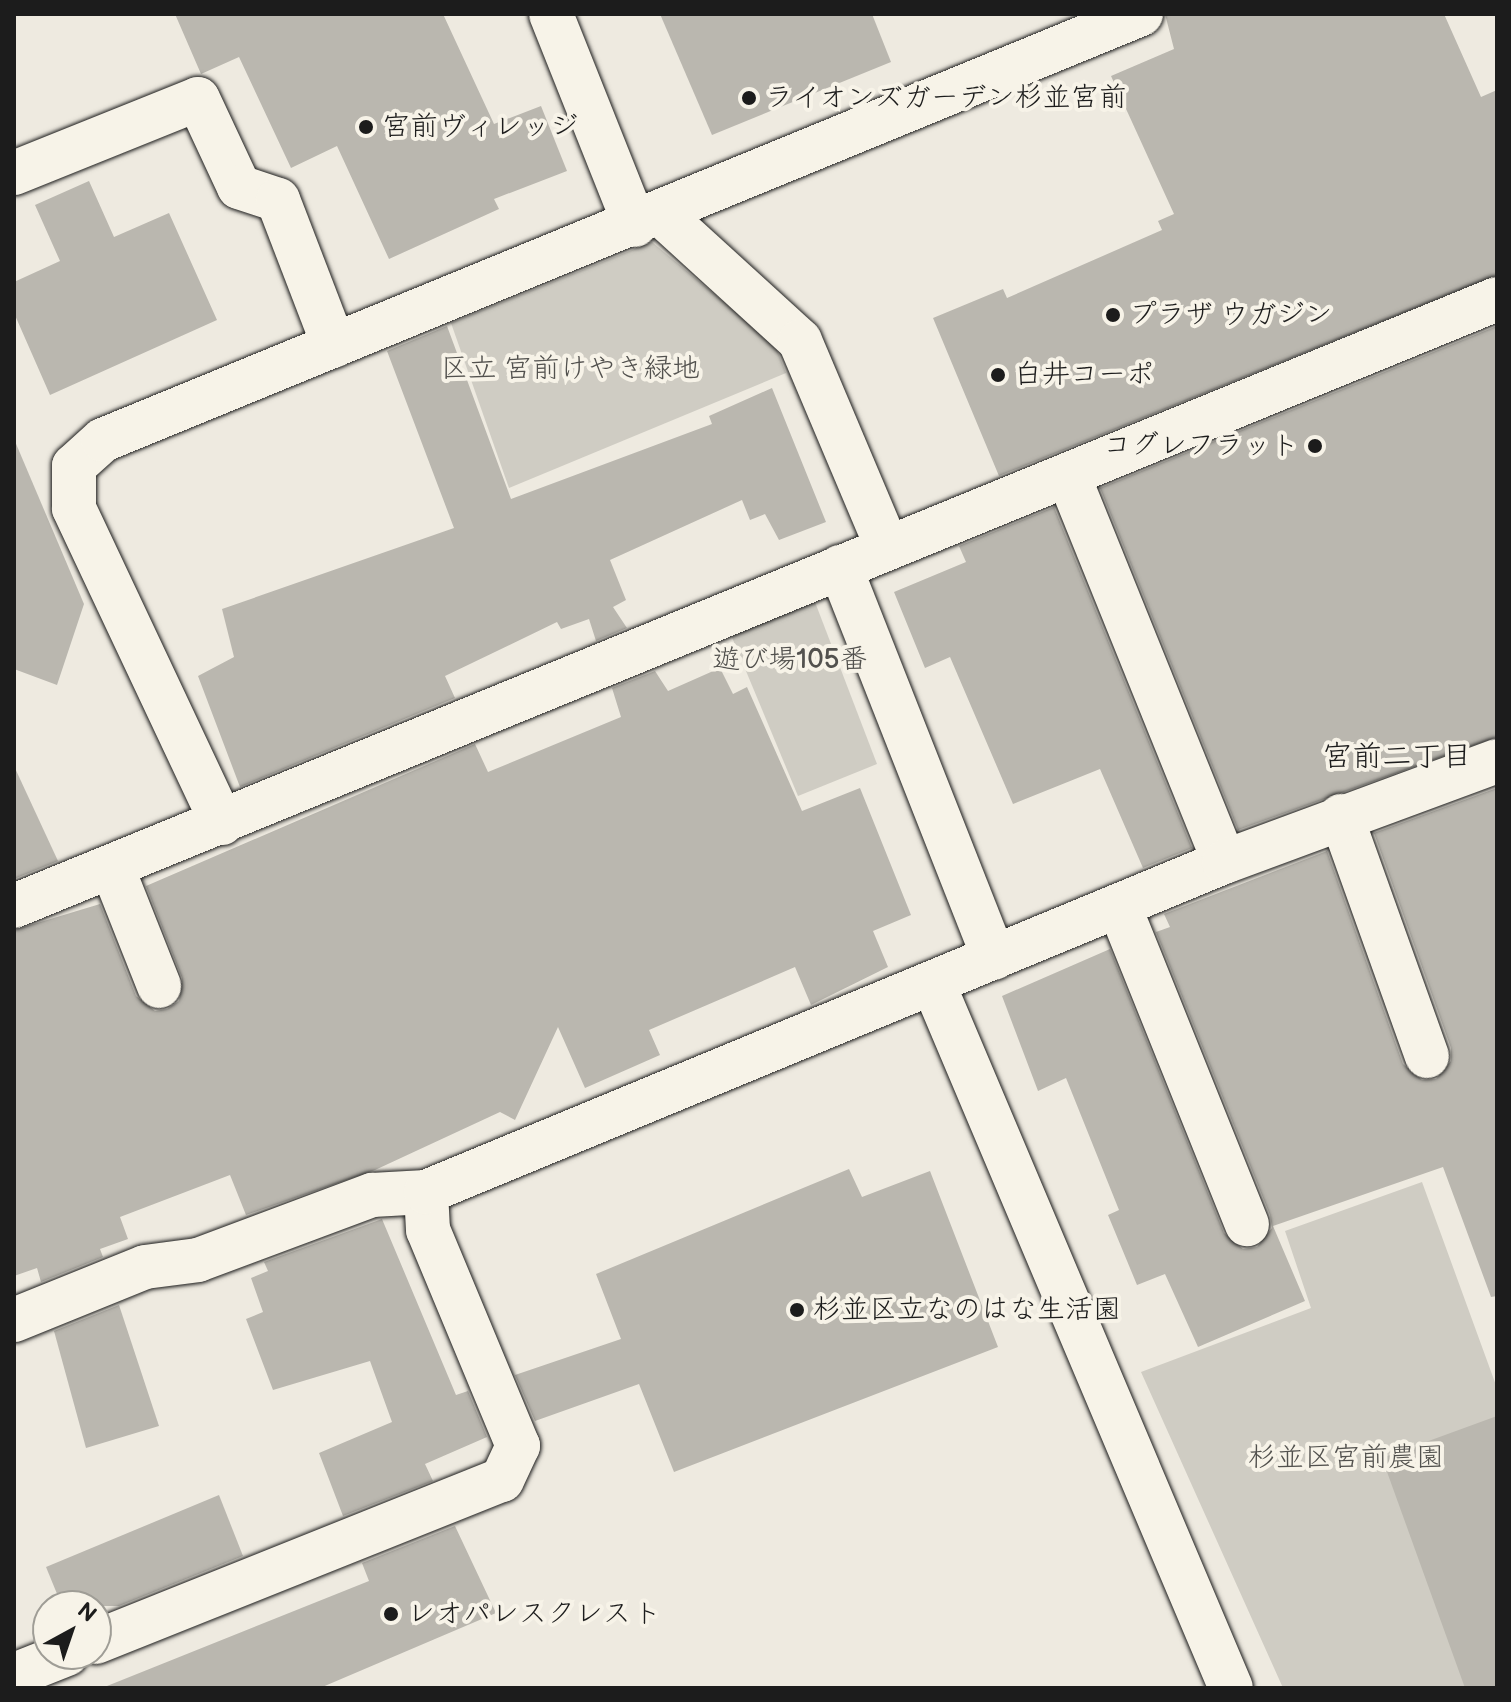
<!DOCTYPE html>
<meta charset="utf-8">
<style>
body{margin:0}
#map{position:relative;width:1511px;height:1702px;overflow:hidden;background:#eeeae0;font-family:"Balsamiq Sans","Klee One",sans-serif}
div>[style]{position:absolute}
.green>*{inset:0;background:#cfccc3}
.building>*{inset:0;background:#bab7af}
.roads{filter:drop-shadow(0 0 2px #1c1c1c) drop-shadow(0 0 2px #1c1c1c)}
.minor>*{height:44px;margin:-22px;padding:0 22px;transform-origin:22px;border-radius:22px;background:#f7f3e8}
.dots>*{width:22px;height:22px;translate:-50% -50%;box-sizing:border-box;border:4px solid #f7f3e8;border-radius:50%}
span{translate:-50% -50%;white-space:nowrap;text-align:center;line-height:1.15;-webkit-text-stroke:8px #f7f3e8;paint-order:stroke}
.poi-label{font-size:28px;color:#1c1c1c}
.left{translate:0 -50%;text-align:left}
.right{translate:-100% -50%;text-align:right}
.park-label{font-size:28px;color:#52514e}
.neighbourhood-label{font-size:30px;color:#1c1c1c}
.frame{position:absolute;inset:0;border:16px solid #1c1c1c;pointer-events:none}
.north{position:absolute;left:32px;top:1590px;width:80px;height:80px;box-sizing:border-box;background:#f7f3e8;border:2px solid #9f9d96;border-radius:50%;rotate:40deg;font-size:22px;font-weight:700;line-height:32px;text-align:center;color:#1c1c1c}
.north::after{content:'';display:block;margin:auto;width:28px;height:36px;background:#1c1c1c;clip-path:polygon(50% 0,100% 100%,50% 72%,0 100%)}
</style>
<div id="map">
<div class="green">
<i style="clip-path:polygon(652px 242px,775px 345px,786px 373px,509px 488px,451px 323px)"></i>
<i style="clip-path:polygon(815px 602px,877px 764px,798px 796px,731px 635px)"></i>
<i style="clip-path:polygon(1422px 1182px,1497px 1388px,1497px 1676px,1466px 1688px,1283px 1688px,1141px 1372px,1311px 1308px,1285px 1231px)"></i>
</div>
<div class="building">
<i style="clip-path:polygon(175px 14px,443px 14px,494px 124px,541px 106px,567px 171px,494px 199px,499px 209px,389px 259px,337px 146px,291px 168px,239px 57px,201px 74px)"></i>
<i style="clip-path:polygon(660px 14px,872px 14px,891px 62px,712px 135px)"></i>
<i style="clip-path:polygon(1165px 14px,1444px 14px,1481px 97px,1497px 90px,1497px 275px,999px 476px,933px 318px,1003px 289px,1007px 298px,1162px 230px,1158px 221px,1174px 214px,1111px 76px,1174px 49px)"></i>
<i style="clip-path:polygon(89px 181px,114px 237px,169px 213px,217px 320px,50px 395px,14px 313px,14px 282px,60px 261px,35px 205px)"></i>
<i style="clip-path:polygon(447px 326px,511px 499px,712px 424px,709px 416px,772px 388px,826px 522px,779px 540px,765px 514px,750px 520px,742px 500px,610px 560px,626px 600px,613px 607px,627px 628px,596px 641px,589px 619px,561px 629px,557px 622px,445px 676px,455px 698px,240px 787px,198px 676px,234px 657px,222px 609px,454px 528px,387px 351px)"></i>
<i style="clip-path:polygon(1497px 326px,1497px 737px,1238px 830px,1100px 488px)"></i>
<i style="clip-path:polygon(14px 439px,84px 604px,57px 685px,14px 669px)"></i>
<i style="clip-path:polygon(1054px 507px,1192px 848px,1143px 868px,1100px 769px,1013px 804px,950px 657px,925px 668px,894px 592px,966px 562px,959px 546px)"></i>
<i style="clip-path:polygon(720px 668px,733px 694px,747px 687px,802px 811px,860px 788px,911px 915px,873px 931px,888px 967px,811px 1005px,795px 967px,649px 1030px,660px 1055px,585px 1088px,558px 1027px,515px 1120px,500px 1112px,375px 1170px,246px 1215px,230px 1175px,120px 1217px,128px 1239px,100px 1249px,103px 1257px,41px 1282px,37px 1268px,14px 1276px,14px 930px,100px 904px,136px 996px,155px 1011px,167px 1009px,179px 1001px,182px 978px,146px 886px,475px 744px,488px 772px,621px 717px,612px 688px,655px 671px,668px 691px)"></i>
<i style="clip-path:polygon(14px 766px,58px 861px,14px 879px)"></i>
<i style="clip-path:polygon(1497px 788px,1497px 1296px,1491px 1297px,1443px 1167px,1273px 1226px,1305px 1301px,1198px 1347px,1165px 1274px,1137px 1285px,1108px 1215px,1119px 1210px,1066px 1078px,1038px 1091px,1002px 996px,1110px 949px,1224px 1233px,1243px 1249px,1257px 1247px,1272px 1228px,1270px 1215px,1156px 932px,1170px 927px,1164px 914px,1327px 851px,1403px 1064px,1422px 1080px,1436px 1079px,1451px 1061px,1451px 1048px,1374px 833px)"></i>
<i style="clip-path:polygon(849px 1169px,862px 1197px,930px 1171px,998px 1347px,674px 1472px,639px 1384px,535px 1421px,515px 1375px,621px 1339px,596px 1274px)"></i>
<i style="clip-path:polygon(382px 1219px,456px 1395px,468px 1391px,487px 1437px,425px 1464px,433px 1481px,343px 1516px,319px 1453px,392px 1422px,370px 1361px,273px 1390px,246px 1319px,263px 1312px,251px 1278px,268px 1271px,264px 1262px)"></i>
<i style="clip-path:polygon(119px 1305px,159px 1426px,86px 1448px,54px 1331px)"></i>
<i style="clip-path:polygon(1497px 1416px,1497px 1688px,1465px 1688px,1382px 1458px)"></i>
<i style="clip-path:polygon(219px 1495px,243px 1556px,119px 1606px,62px 1606px,46px 1567px)"></i>
<i style="clip-path:polygon(455px 1526px,496px 1613px,320px 1688px,102px 1688px,369px 1581px,362px 1563px)"></i>
</div>
<div class="roads">
<div class="minor">
<i style="left:551px;top:14px;width:227px;rotate:68.3deg"></i>
<i style="left:14px;top:173px;width:198px;rotate:-21.9deg"></i>
<i style="left:198px;top:99px;width:97px;rotate:65deg"></i>
<i style="left:239px;top:187px;width:41px;rotate:18.4deg"></i>
<i style="left:278px;top:200px;width:156px;rotate:69deg"></i>
<i style="left:661px;top:214px;width:188px;rotate:42.4deg"></i>
<i style="left:800px;top:341px;width:224px;rotate:67.1deg"></i>
<i style="left:1068px;top:475px;width:417px;rotate:68deg"></i>
<i style="left:840px;top:567px;width:420px;rotate:68.5deg"></i>
<i style="left:1341px;top:816px;width:255px;rotate:70.3deg"></i>
<i style="left:222px;top:823px;width:348px;rotate:-115.2deg"></i>
<i style="left:74px;top:508px;width:42px;rotate:-90deg"></i>
<i style="left:74px;top:466px;width:39px;rotate:-42deg"></i>
<i style="left:103px;top:440px;width:1122px;rotate:-22.31deg"></i>
<i style="left:112px;top:867px;width:128px;rotate:68.4deg"></i>
<i style="left:14px;top:906px;width:1602px;rotate:-22.26deg"></i>
<i style="left:1119px;top:906px;width:343px;rotate:68.1deg"></i>
<i style="left:933px;top:983px;width:765px;rotate:67.09deg"></i>
<i style="left:14px;top:1320px;width:141px;rotate:-22deg"></i>
<i style="left:145px;top:1267px;width:53px;rotate:-7.5deg"></i>
<i style="left:198px;top:1260px;width:186px;rotate:-20.5deg"></i>
<i style="left:372px;top:1195px;width:54px;rotate:-3.2deg"></i>
<i style="left:96px;top:1642px;width:437px;rotate:-21.8deg"></i>
<i style="left:502px;top:1480px;width:38px;rotate:-65deg"></i>
<i style="left:518px;top:1446px;width:234px;rotate:-112.6deg"></i>
<i style="left:428px;top:1230px;width:38px;rotate:-93deg"></i>
<i style="left:426px;top:1192px;width:864px;rotate:-22.47deg"></i>
<i style="left:1224px;top:862px;width:291px;rotate:-20.3deg"></i>
<i style="left:14px;top:1675px;width:57px;rotate:-21.6deg"></i>
</div>
</div>
<div class="dots">
<i style="left:749px;top:98px;background:#1c1c1c"></i>
<i style="left:366px;top:127px;background:#1c1c1c"></i>
<i style="left:1113px;top:315px;background:#1c1c1c"></i>
<i style="left:998px;top:375px;background:#1c1c1c"></i>
<i style="left:1315px;top:446px;background:#1c1c1c"></i>
<i style="left:797px;top:1310px;background:#1c1c1c"></i>
<i style="left:391px;top:1614px;background:#1c1c1c"></i>
</div>
<div class="poi-label">
<span class="left" style="left:765px;top:98px">ライオンズガーデン杉並宮前</span>
<span class="left" style="left:382px;top:127px">宮前ヴィレッジ</span>
<span class="left" style="left:1129px;top:315px">プラザ ウガジン</span>
<span class="left" style="left:1014px;top:375px">白井コーポ</span>
<span class="right" style="left:1299px;top:446px">コグレフラット</span>
<span class="left" style="left:813px;top:1310px">杉並区立なのはな生活園</span>
<span class="left" style="left:407px;top:1614px">レオパレスクレスト</span>
</div>
<div class="park-label">
<span style="left:570px;top:369px">区立 宮前けやき緑地</span>
<span style="left:790px;top:660px">遊び場105番</span>
<span style="left:1346px;top:1458px">杉並区宮前農園</span>
</div>
<div class="neighbourhood-label">
<span style="left:1397px;top:757px">宮前二丁目</span>
</div>
<div class="frame"></div>
<div class="north">N</div>
</div>
